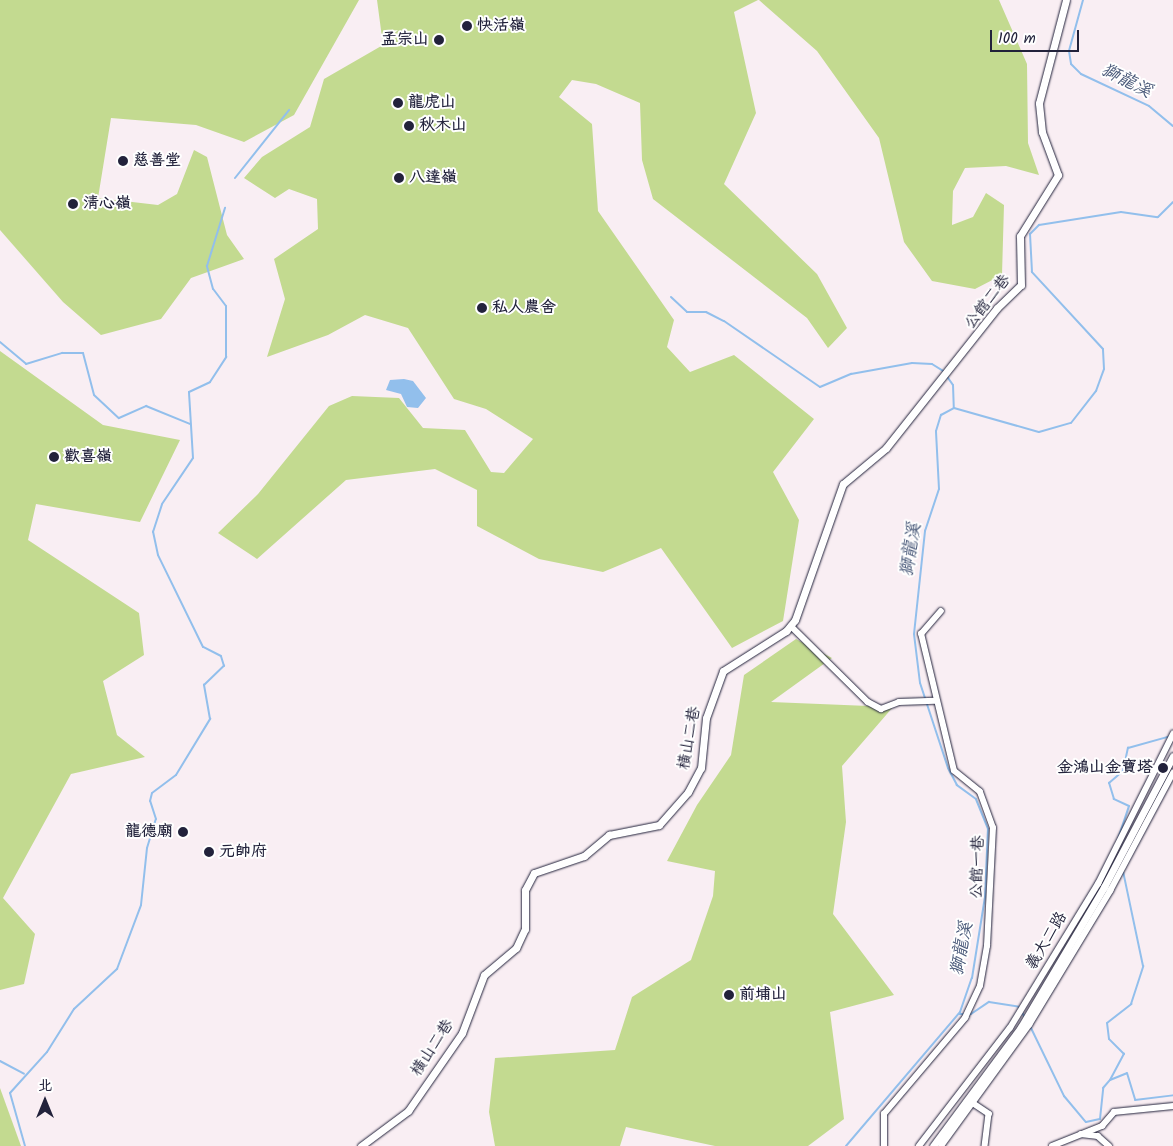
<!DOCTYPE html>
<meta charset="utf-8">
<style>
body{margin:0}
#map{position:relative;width:1173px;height:1146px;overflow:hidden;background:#f9eef3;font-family:Kalam,"LXGW WenKai TC",sans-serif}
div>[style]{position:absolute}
.green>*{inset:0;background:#c3da90}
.water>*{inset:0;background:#92bfec}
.stream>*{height:2px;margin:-1px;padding:0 1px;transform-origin:1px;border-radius:1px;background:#92bfec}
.roads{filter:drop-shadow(0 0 1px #22223b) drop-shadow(0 0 1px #22223b)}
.minor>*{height:5.5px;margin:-2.75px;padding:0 2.75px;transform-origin:2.75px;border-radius:2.75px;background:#fff}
.tertiary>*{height:7px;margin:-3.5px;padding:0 3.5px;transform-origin:3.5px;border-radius:3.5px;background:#fff}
.dots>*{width:14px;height:14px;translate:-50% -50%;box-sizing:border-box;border:2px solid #fff;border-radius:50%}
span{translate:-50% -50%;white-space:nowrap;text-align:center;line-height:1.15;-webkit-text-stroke:4px #fff;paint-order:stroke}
.poi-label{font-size:16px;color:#22223b;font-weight:700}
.left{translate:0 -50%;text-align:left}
.right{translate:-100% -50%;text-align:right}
.street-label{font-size:16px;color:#22223b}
.water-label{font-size:18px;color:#495979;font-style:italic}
.north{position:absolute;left:20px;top:1076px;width:50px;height:50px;-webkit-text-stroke:4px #fff;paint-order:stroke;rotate:0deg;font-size:14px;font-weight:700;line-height:20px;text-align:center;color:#22223b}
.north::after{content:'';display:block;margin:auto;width:18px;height:22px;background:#22223b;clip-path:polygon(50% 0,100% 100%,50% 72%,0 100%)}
.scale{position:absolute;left:990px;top:30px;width:89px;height:22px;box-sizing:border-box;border:2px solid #22223b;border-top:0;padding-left:6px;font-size:15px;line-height:18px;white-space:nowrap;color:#22223b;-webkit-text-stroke:4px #fff;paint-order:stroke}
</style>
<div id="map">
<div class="green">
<i style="clip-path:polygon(0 0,359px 0,294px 115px,244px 142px,196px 125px,111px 118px,98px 198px,158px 205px,177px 194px,194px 150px,207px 157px,227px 235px,244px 259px,191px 278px,161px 319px,101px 335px,63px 302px,0 230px)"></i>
<i style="clip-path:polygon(377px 0,758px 0,734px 12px,756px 113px,724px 184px,817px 274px,847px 328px,828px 348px,807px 318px,653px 199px,642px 160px,640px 103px,596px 84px,572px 80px,559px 97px,592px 124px,598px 211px,674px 320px,667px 347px,690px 372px,734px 355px,814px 419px,773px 472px,799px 520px,783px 621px,732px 648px,661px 548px,603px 572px,539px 559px,477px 526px,477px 490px,435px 469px,346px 480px,257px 559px,218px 533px,258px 494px,329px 406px,352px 396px,399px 398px,423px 428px,465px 430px,491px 472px,504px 473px,533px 439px,486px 409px,454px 399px,408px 328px,365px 315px,328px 335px,267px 357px,285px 299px,274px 259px,318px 229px,317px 199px,289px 189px,275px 198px,244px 178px,262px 157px,310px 127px,324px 79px,383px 45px)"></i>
<i style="clip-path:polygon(759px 0,999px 0,1027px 64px,1028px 143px,1039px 175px,1006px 166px,965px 168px,953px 191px,952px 225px,973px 217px,986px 193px,1004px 205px,1002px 275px,975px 289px,932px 281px,904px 242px,879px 138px,817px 51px)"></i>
<i style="clip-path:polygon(0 351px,103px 425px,180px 440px,140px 522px,36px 504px,28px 540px,139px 613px,144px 655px,103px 681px,117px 735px,145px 757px,71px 774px,3px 898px,35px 934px,24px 984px,0 990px)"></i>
<i style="clip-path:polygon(796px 639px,832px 658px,771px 702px,893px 707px,842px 766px,846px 822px,833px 914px,894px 995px,830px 1012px,844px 1119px,808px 1146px,715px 1146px,626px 1127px,620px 1146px,495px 1146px,489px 1112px,495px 1058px,615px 1050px,632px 997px,691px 960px,713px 896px,715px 871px,667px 861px,697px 805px,731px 755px,744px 675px)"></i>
<i style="clip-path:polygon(0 1088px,21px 1146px,0 1146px)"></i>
</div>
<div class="water">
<i style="clip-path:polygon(404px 379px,413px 381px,426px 398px,418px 408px,407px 407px,401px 394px,386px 390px,390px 380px)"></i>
</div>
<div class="stream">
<i style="left:1083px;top:0;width:53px;rotate:105.4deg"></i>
<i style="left:1069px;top:51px;width:13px;rotate:81deg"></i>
<i style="left:1071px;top:64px;width:14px;rotate:45deg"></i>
<i style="left:1081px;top:74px;width:75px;rotate:25.2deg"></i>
<i style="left:1149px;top:106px;width:31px;rotate:40deg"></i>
<i style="left:235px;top:178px;width:87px;rotate:-51.5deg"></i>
<i style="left:671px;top:297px;width:22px;rotate:43deg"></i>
<i style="left:687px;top:312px;width:19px"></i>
<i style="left:706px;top:312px;width:20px;rotate:27deg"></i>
<i style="left:724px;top:321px;width:116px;rotate:34.5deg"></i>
<i style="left:820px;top:387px;width:34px;rotate:-23deg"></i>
<i style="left:851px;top:374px;width:62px;rotate:-10.2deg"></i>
<i style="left:912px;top:363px;width:20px;rotate:3deg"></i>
<i style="left:932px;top:364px;width:13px;rotate:32deg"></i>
<i style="left:0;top:342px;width:34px;rotate:40deg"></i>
<i style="left:26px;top:364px;width:38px;rotate:-17deg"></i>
<i style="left:62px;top:353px;width:21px"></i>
<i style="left:83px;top:353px;width:43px;rotate:75.3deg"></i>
<i style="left:94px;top:395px;width:34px;rotate:43deg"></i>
<i style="left:119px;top:418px;width:30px;rotate:-24deg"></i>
<i style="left:146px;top:406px;width:48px;rotate:22.2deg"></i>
<i style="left:946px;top:375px;width:12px;rotate:55deg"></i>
<i style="left:953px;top:385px;width:23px;rotate:88deg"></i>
<i style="left:1116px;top:845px;width:41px;rotate:-71.6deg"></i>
<i style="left:1129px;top:806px;width:17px;rotate:-155deg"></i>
<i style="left:1114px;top:799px;width:17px;rotate:-107deg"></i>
<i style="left:1109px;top:783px;width:18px;rotate:-41deg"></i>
<i style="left:1123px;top:771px;width:24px;rotate:-78deg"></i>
<i style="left:1128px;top:748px;width:45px;rotate:-15.6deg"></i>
<i style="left:959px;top:1014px;width:12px"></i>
<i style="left:971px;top:1014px;width:22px;rotate:-34deg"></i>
<i style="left:989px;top:1002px;width:30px;rotate:9deg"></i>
<i style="left:1019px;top:1007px;width:10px;rotate:61deg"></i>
<i style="left:1030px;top:1026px;width:78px;rotate:64.1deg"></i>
<i style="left:1064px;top:1096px;width:34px;rotate:50deg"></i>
<i style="left:1086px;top:1122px;width:14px;rotate:-12deg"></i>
<i style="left:1100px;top:1119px;width:31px;rotate:-84deg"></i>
<i style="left:1103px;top:1088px;width:11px;rotate:-49deg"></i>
<i style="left:1110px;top:1080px;width:18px;rotate:-22deg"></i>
<i style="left:1127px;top:1073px;width:28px;rotate:73deg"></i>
<i style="left:1135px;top:1100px;width:38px;rotate:-7deg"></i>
<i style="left:0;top:1061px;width:27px;rotate:28deg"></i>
<i style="left:1110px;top:1080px;width:30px;rotate:-62deg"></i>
<i style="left:1124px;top:1054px;width:21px;rotate:-135deg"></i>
<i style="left:1109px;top:1039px;width:16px;rotate:-97deg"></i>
<i style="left:1107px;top:1023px;width:31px;rotate:-38deg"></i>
<i style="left:1131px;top:1004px;width:40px;rotate:-72deg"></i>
<i style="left:1143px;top:966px;width:97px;rotate:-101.9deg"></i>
<i style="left:25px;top:1146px;width:55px;rotate:-105.8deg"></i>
<i style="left:10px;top:1093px;width:55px;rotate:-47.9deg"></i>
<i style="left:47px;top:1052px;width:51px;rotate:-57.9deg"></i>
<i style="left:74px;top:1009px;width:59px;rotate:-42.9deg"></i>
<i style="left:117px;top:969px;width:68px;rotate:-69.4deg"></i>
<i style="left:141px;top:905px;width:57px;rotate:-84deg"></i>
<i style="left:147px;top:848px;width:30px;rotate:-73deg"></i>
<i style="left:156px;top:819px;width:19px;rotate:-108deg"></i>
<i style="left:150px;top:801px;width:8px;rotate:-76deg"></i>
<i style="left:152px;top:793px;width:30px;rotate:-37deg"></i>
<i style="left:176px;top:775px;width:66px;rotate:-58.7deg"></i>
<i style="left:210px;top:719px;width:35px;rotate:-100deg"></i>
<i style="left:204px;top:685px;width:28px;rotate:-44deg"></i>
<i style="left:224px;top:666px;width:10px;rotate:-107deg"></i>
<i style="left:221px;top:656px;width:20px;rotate:-153deg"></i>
<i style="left:203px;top:647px;width:102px;rotate:-116.1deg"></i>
<i style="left:158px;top:555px;width:24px;rotate:-102deg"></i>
<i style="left:153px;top:532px;width:29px;rotate:-72deg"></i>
<i style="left:162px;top:504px;width:55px;rotate:-56deg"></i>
<i style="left:193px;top:458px;width:66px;rotate:-93.5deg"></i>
<i style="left:189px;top:392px;width:23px;rotate:-25deg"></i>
<i style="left:210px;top:382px;width:30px;rotate:-57deg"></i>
<i style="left:226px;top:357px;width:51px;rotate:-90deg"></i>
<i style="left:226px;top:306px;width:21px;rotate:-127deg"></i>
<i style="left:213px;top:289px;width:24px;rotate:-105deg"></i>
<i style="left:207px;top:266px;width:61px;rotate:-72.8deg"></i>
<i style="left:846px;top:1146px;width:176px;rotate:-49.6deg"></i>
<i style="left:960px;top:1012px;width:36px;rotate:-71deg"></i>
<i style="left:972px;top:978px;width:82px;rotate:-80.9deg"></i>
<i style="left:985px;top:897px;width:68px;rotate:-87.5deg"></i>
<i style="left:988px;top:829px;width:32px;rotate:-112deg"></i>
<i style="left:976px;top:799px;width:24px;rotate:-144deg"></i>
<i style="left:957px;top:785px;width:19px;rotate:-118deg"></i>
<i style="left:948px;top:768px;width:89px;rotate:-108.2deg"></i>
<i style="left:920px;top:683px;width:49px;rotate:-97deg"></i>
<i style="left:914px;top:634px;width:104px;rotate:-83.9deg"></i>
<i style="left:925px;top:531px;width:44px;rotate:-71.6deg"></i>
<i style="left:939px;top:489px;width:58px;rotate:-93deg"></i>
<i style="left:936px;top:431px;width:17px;rotate:-73deg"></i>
<i style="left:941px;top:415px;width:15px;rotate:-28deg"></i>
<i style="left:954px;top:408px;width:88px;rotate:15.8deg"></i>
<i style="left:1039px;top:432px;width:33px;rotate:-16deg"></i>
<i style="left:1071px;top:423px;width:41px;rotate:-52deg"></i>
<i style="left:1096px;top:391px;width:23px;rotate:-70deg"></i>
<i style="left:1104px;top:369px;width:20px;rotate:-93deg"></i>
<i style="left:1103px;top:349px;width:105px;rotate:-132.7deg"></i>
<i style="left:1032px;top:272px;width:38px;rotate:-93deg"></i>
<i style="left:1030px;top:234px;width:13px;rotate:-45deg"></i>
<i style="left:1039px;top:225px;width:83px;rotate:-9deg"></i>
<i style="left:1121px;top:212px;width:37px;rotate:8deg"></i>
<i style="left:1158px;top:217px;width:21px;rotate:-45deg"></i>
</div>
<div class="roads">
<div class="minor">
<i style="left:791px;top:626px;width:108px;rotate:44.6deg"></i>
<i style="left:868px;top:702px;width:15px;rotate:28deg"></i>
<i style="left:881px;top:709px;width:19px;rotate:-21deg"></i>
<i style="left:899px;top:702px;width:36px;rotate:-2deg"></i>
<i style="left:970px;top:1101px;width:23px;rotate:34deg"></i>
<i style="left:989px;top:1114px;width:32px;rotate:97deg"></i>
<i style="left:1081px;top:1134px;width:17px;rotate:7deg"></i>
<i style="left:1098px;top:1136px;width:15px;rotate:42deg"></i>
<i style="left:884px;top:1146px;width:32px;rotate:-90deg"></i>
<i style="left:884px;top:1114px;width:126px;rotate:-49.8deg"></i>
<i style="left:965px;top:1018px;width:35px;rotate:-65deg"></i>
<i style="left:980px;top:986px;width:41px;rotate:-80.1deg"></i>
<i style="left:987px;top:946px;width:118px;rotate:-87.1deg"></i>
<i style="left:993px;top:828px;width:38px;rotate:-110deg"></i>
<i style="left:980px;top:792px;width:33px;rotate:-141deg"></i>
<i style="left:954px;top:771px;width:141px;rotate:-103.5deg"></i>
<i style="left:921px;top:634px;width:30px;rotate:-49deg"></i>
<i style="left:919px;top:1146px;width:149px;rotate:-52.4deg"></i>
<i style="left:1010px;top:1028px;width:169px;rotate:-58.6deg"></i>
<i style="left:1098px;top:884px;width:168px;rotate:-63.4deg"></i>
<i style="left:941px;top:1146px;width:150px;rotate:-54deg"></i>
<i style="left:1029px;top:1025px;width:157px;rotate:-58.8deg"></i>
<i style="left:1110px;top:891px;width:134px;rotate:-61.9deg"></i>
<i style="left:1052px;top:1146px;width:54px;rotate:-21.8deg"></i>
<i style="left:1102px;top:1126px;width:18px;rotate:-49deg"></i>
<i style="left:1114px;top:1112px;width:59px;rotate:-5.8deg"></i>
</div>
<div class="tertiary">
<i style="left:361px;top:1146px;width:59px;rotate:-36.7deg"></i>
<i style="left:408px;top:1111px;width:95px;rotate:-55.3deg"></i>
<i style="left:462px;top:1033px;width:62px;rotate:-69.2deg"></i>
<i style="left:484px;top:975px;width:42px;rotate:-40.2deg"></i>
<i style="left:516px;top:948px;width:21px;rotate:-65deg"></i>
<i style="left:525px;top:929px;width:39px;rotate:-90deg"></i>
<i style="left:525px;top:890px;width:19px;rotate:-62deg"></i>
<i style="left:534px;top:873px;width:53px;rotate:-18.8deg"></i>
<i style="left:584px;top:856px;width:33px;rotate:-40deg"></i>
<i style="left:609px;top:835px;width:51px;rotate:-11.3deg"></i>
<i style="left:659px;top:825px;width:44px;rotate:-48.7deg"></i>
<i style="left:688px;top:792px;width:27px;rotate:-62deg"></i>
<i style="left:701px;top:768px;width:50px;rotate:-84.3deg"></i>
<i style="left:706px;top:718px;width:50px;rotate:-70.1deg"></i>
<i style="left:723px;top:671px;width:75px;rotate:-32.4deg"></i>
<i style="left:786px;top:631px;width:14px;rotate:-51deg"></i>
<i style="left:795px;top:620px;width:144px;rotate:-70.6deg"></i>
<i style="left:843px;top:484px;width:56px;rotate:-39.9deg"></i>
<i style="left:886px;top:448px;width:179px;rotate:-51.6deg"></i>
<i style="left:997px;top:308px;width:33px;rotate:-44deg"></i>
<i style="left:1021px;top:285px;width:49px;rotate:-91.2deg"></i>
<i style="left:1020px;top:236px;width:72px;rotate:-58.1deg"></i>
<i style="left:1058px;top:175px;width:46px;rotate:-110.4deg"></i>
<i style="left:1042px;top:132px;width:29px;rotate:-96deg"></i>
<i style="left:1039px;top:103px;width:106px;rotate:-75.3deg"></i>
<i style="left:933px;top:1146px;width:148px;rotate:-53.5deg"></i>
<i style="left:1021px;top:1027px;width:163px;rotate:-59.3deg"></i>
<i style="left:1104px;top:887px;width:148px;rotate:-62.2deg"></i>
</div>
</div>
<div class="dots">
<i style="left:467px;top:26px;background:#22223b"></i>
<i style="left:439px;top:40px;background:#22223b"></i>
<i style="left:398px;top:103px;background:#22223b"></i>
<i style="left:409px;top:126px;background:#22223b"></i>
<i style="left:123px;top:161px;background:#22223b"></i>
<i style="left:399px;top:178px;background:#22223b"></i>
<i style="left:73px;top:204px;background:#22223b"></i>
<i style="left:482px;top:308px;background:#22223b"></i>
<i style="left:54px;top:457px;background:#22223b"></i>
<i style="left:1163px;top:768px;background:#22223b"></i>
<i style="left:183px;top:832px;background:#22223b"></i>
<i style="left:209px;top:852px;background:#22223b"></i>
<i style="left:729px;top:995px;background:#22223b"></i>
</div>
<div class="poi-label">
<span class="left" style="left:477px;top:26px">快活嶺</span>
<span class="right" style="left:429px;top:40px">孟宗山</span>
<span class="left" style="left:408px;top:103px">龍虎山</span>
<span class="left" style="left:419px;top:126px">秋木山</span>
<span class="left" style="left:133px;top:161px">慈善堂</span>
<span class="left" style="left:409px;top:178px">八達嶺</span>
<span class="left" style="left:83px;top:204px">清心嶺</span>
<span class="left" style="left:492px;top:308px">私人農舍</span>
<span class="left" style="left:64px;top:457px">歡喜嶺</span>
<span class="right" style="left:1153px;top:768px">金鴻山金寶塔</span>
<span class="right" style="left:173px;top:832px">龍德廟</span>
<span class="left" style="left:219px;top:852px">元帥府</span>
<span class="left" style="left:739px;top:995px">前埔山</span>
</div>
<div class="street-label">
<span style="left:988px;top:302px;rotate:-52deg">公館二巷</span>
<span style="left:690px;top:738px;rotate:-80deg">橫山二巷</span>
<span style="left:978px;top:867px;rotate:-88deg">公館一巷</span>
<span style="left:1047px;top:941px;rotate:-59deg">義大二路</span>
<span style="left:433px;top:1048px;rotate:-57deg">橫山二巷</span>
</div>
<div class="water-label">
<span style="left:1126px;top:82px;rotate:27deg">獅龍溪</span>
<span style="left:912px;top:550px;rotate:-81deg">獅龍溪</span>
<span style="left:963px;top:949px;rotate:-79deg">獅龍溪</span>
</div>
<div class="north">北</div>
<div class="scale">100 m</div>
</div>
